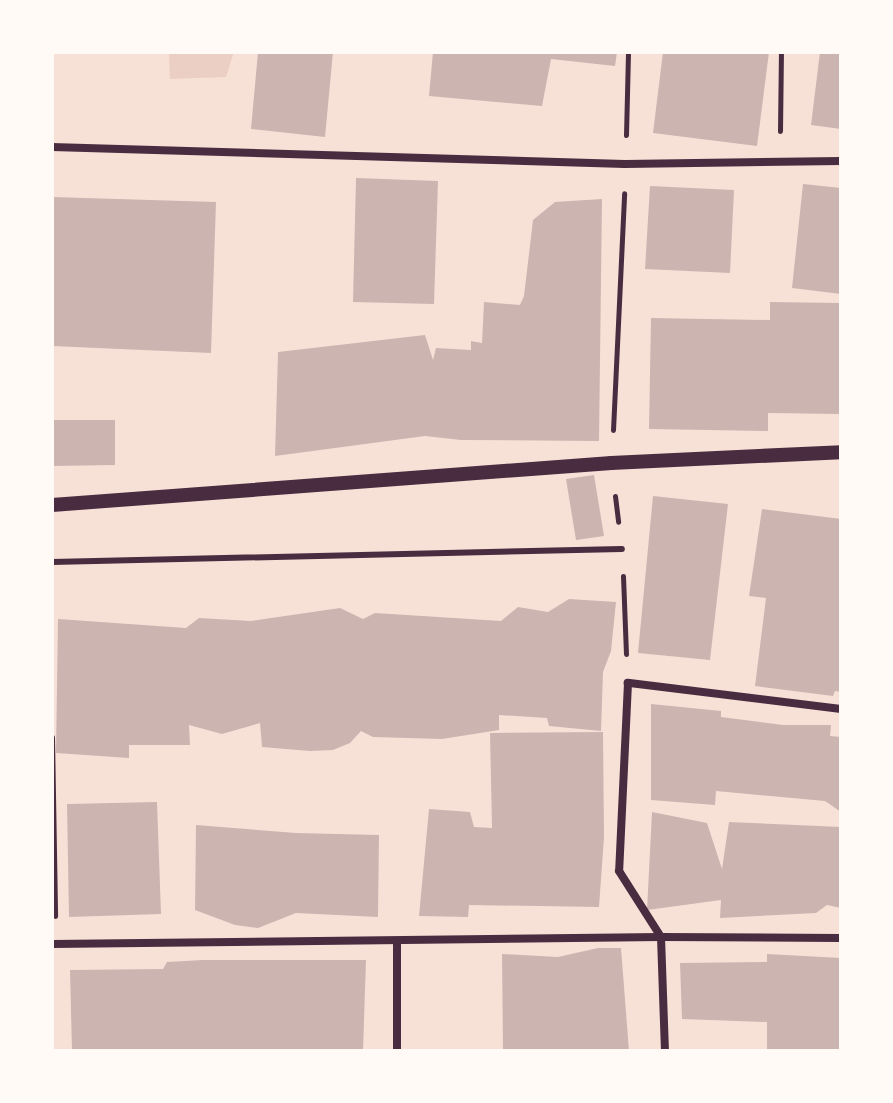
<!DOCTYPE html>
<style>
body{margin:0}
#map{position:relative;width:893px;height:1103px;overflow:hidden;background:#f7e1d7;font-family:Quicksand,sans-serif}
div>[style]{position:absolute}
.green>*{inset:0;background:#ebcfc5}
.building>*{inset:0;background:#ccb4b1}
.path>*{height:5px;margin:-2.5px;padding:0 2.5px;transform-origin:2.5px;border-radius:2.5px;background:#4a2c40}
.service>*{height:6px;margin:-3px;padding:0 3px;transform-origin:3px;border-radius:3px;background:#4a2c40}
.minor>*{height:8px;margin:-4px;padding:0 4px;transform-origin:4px;border-radius:4px;background:#4a2c40}
.tertiary>*{height:14px;margin:-7px;padding:0 7px;transform-origin:7px;border-radius:7px;background:#4a2c40}
span{translate:-50% -50%;white-space:nowrap;text-align:center;line-height:1.15;-webkit-text-stroke:8px #fffaf5;paint-order:stroke}
.frame{position:absolute;inset:0;border:54px solid #fffaf5;pointer-events:none}
</style>
<div id="map">
<div class="green">
<i style="clip-path:polygon(169px 52px,234px 52px,226px 77px,170px 79px)"></i>
</div>
<div class="building">
<i style="clip-path:polygon(258px 52px,333px 52px,325px 137px,251px 129px)"></i>
<i style="clip-path:polygon(433px 52px,617px 52px,615px 66px,551px 59px,542px 106px,429px 96px)"></i>
<i style="clip-path:polygon(663px 52px,769px 52px,757px 146px,653px 133px)"></i>
<i style="clip-path:polygon(820px 52px,841px 52px,841px 129px,811px 125px)"></i>
<i style="clip-path:polygon(356px 178px,438px 181px,434px 304px,353px 302px)"></i>
<i style="clip-path:polygon(803px 184px,841px 188px,841px 294px,792px 288px)"></i>
<i style="clip-path:polygon(650px 186px,734px 190px,730px 273px,645px 269px)"></i>
<i style="clip-path:polygon(52px 197px,216px 202px,211px 353px,52px 346px)"></i>
<i style="clip-path:polygon(602px 199px,599px 441px,461px 440px,425px 436px,275px 456px,278px 352px,425px 335px,433px 360px,436px 348px,471px 350px,471px 341px,482px 343px,484px 302px,520px 305px,524px 296px,533px 220px,555px 202px)"></i>
<i style="clip-path:polygon(770px 302px,841px 303px,841px 414px,768px 413px,768px 431px,649px 429px,651px 318px,770px 320px)"></i>
<i style="clip-path:polygon(52px 420px,115px 420px,115px 465px,52px 466px)"></i>
<i style="clip-path:polygon(594px 475px,604px 536px,576px 540px,566px 479px)"></i>
<i style="clip-path:polygon(653px 496px,728px 504px,710px 660px,638px 653px)"></i>
<i style="clip-path:polygon(762px 509px,841px 519px,841px 692px,835px 691px,833px 696px,755px 686px,766px 598px,749px 596px)"></i>
<i style="clip-path:polygon(569px 599px,616px 602px,611px 651px,603px 672px,601px 731px,549px 726px,547px 718px,499px 715px,499px 730px,442px 739px,373px 737px,361px 731px,350px 743px,333px 750px,310px 751px,262px 747px,260px 723px,222px 734px,189px 725px,190px 745px,129px 745px,129px 758px,56px 753px,58px 619px,186px 628px,199px 618px,251px 621px,340px 608px,363px 619px,375px 613px,501px 621px,518px 607px,548px 612px)"></i>
<i style="clip-path:polygon(651px 704px,721px 711px,721px 717px,783px 725px,831px 725px,830px 736px,841px 737px,841px 812px,825px 801px,716px 791px,715px 805px,651px 800px)"></i>
<i style="clip-path:polygon(603px 732px,604px 837px,599px 907px,469px 905px,468px 917px,419px 916px,429px 809px,470px 812px,474px 827px,492px 828px,490px 733px)"></i>
<i style="clip-path:polygon(157px 802px,161px 914px,69px 917px,67px 804px)"></i>
<i style="clip-path:polygon(652px 812px,707px 823px,722px 869px,729px 822px,841px 827px,841px 908px,827px 905px,816px 913px,720px 918px,721px 900px,647px 910px)"></i>
<i style="clip-path:polygon(196px 825px,296px 833px,379px 835px,378px 917px,296px 913px,258px 928px,235px 925px,195px 910px)"></i>
<i style="clip-path:polygon(598px 948px,621px 948px,629px 1051px,503px 1051px,502px 954px,558px 957px)"></i>
<i style="clip-path:polygon(767px 954px,841px 958px,841px 1051px,767px 1051px,767px 1022px,682px 1019px,680px 963px,767px 962px)"></i>
<i style="clip-path:polygon(203px 960px,366px 960px,363px 1051px,72px 1051px,70px 970px,163px 969px,167px 962px)"></i>
</div>
<div class="path">
<i style="left:780px;top:131px;width:79px;rotate:-89.3deg"></i>
<i style="left:626px;top:135px;width:83px;rotate:-88.6deg"></i>
<i style="left:613px;top:430px;width:237px;rotate:-87.3deg"></i>
<i style="left:615px;top:496px;width:26px;rotate:83deg"></i>
<i style="left:623px;top:576px;width:78px;rotate:87.8deg"></i>
<i style="left:52px;top:737px;width:179px;rotate:89deg"></i>
</div>
<div class="service">
<i style="left:52px;top:562px;width:570px;rotate:-1.31deg"></i>
</div>
<div class="minor">
<i style="left:52px;top:147px;width:573px;rotate:1.7deg"></i>
<i style="left:625px;top:164px;width:216px;rotate:-0.8deg"></i>
<i style="left:841px;top:709px;width:215px;rotate:-173deg"></i>
<i style="left:628px;top:683px;width:188px;rotate:92.7deg"></i>
<i style="left:619px;top:871px;width:78px;rotate:57.5deg"></i>
<i style="left:661px;top:937px;width:180px;rotate:0.3deg"></i>
<i style="left:397px;top:942px;width:109px;rotate:90deg"></i>
<i style="left:52px;top:944px;width:609px;rotate:-0.66deg"></i>
<i style="left:661px;top:937px;width:114px;rotate:88deg"></i>
</div>
<div class="tertiary">
<i style="left:52px;top:505px;width:561px;rotate:-4.3deg"></i>
<i style="left:611px;top:463px;width:230px;rotate:-2.7deg"></i>
</div>
<div class="frame"></div>
</div>
